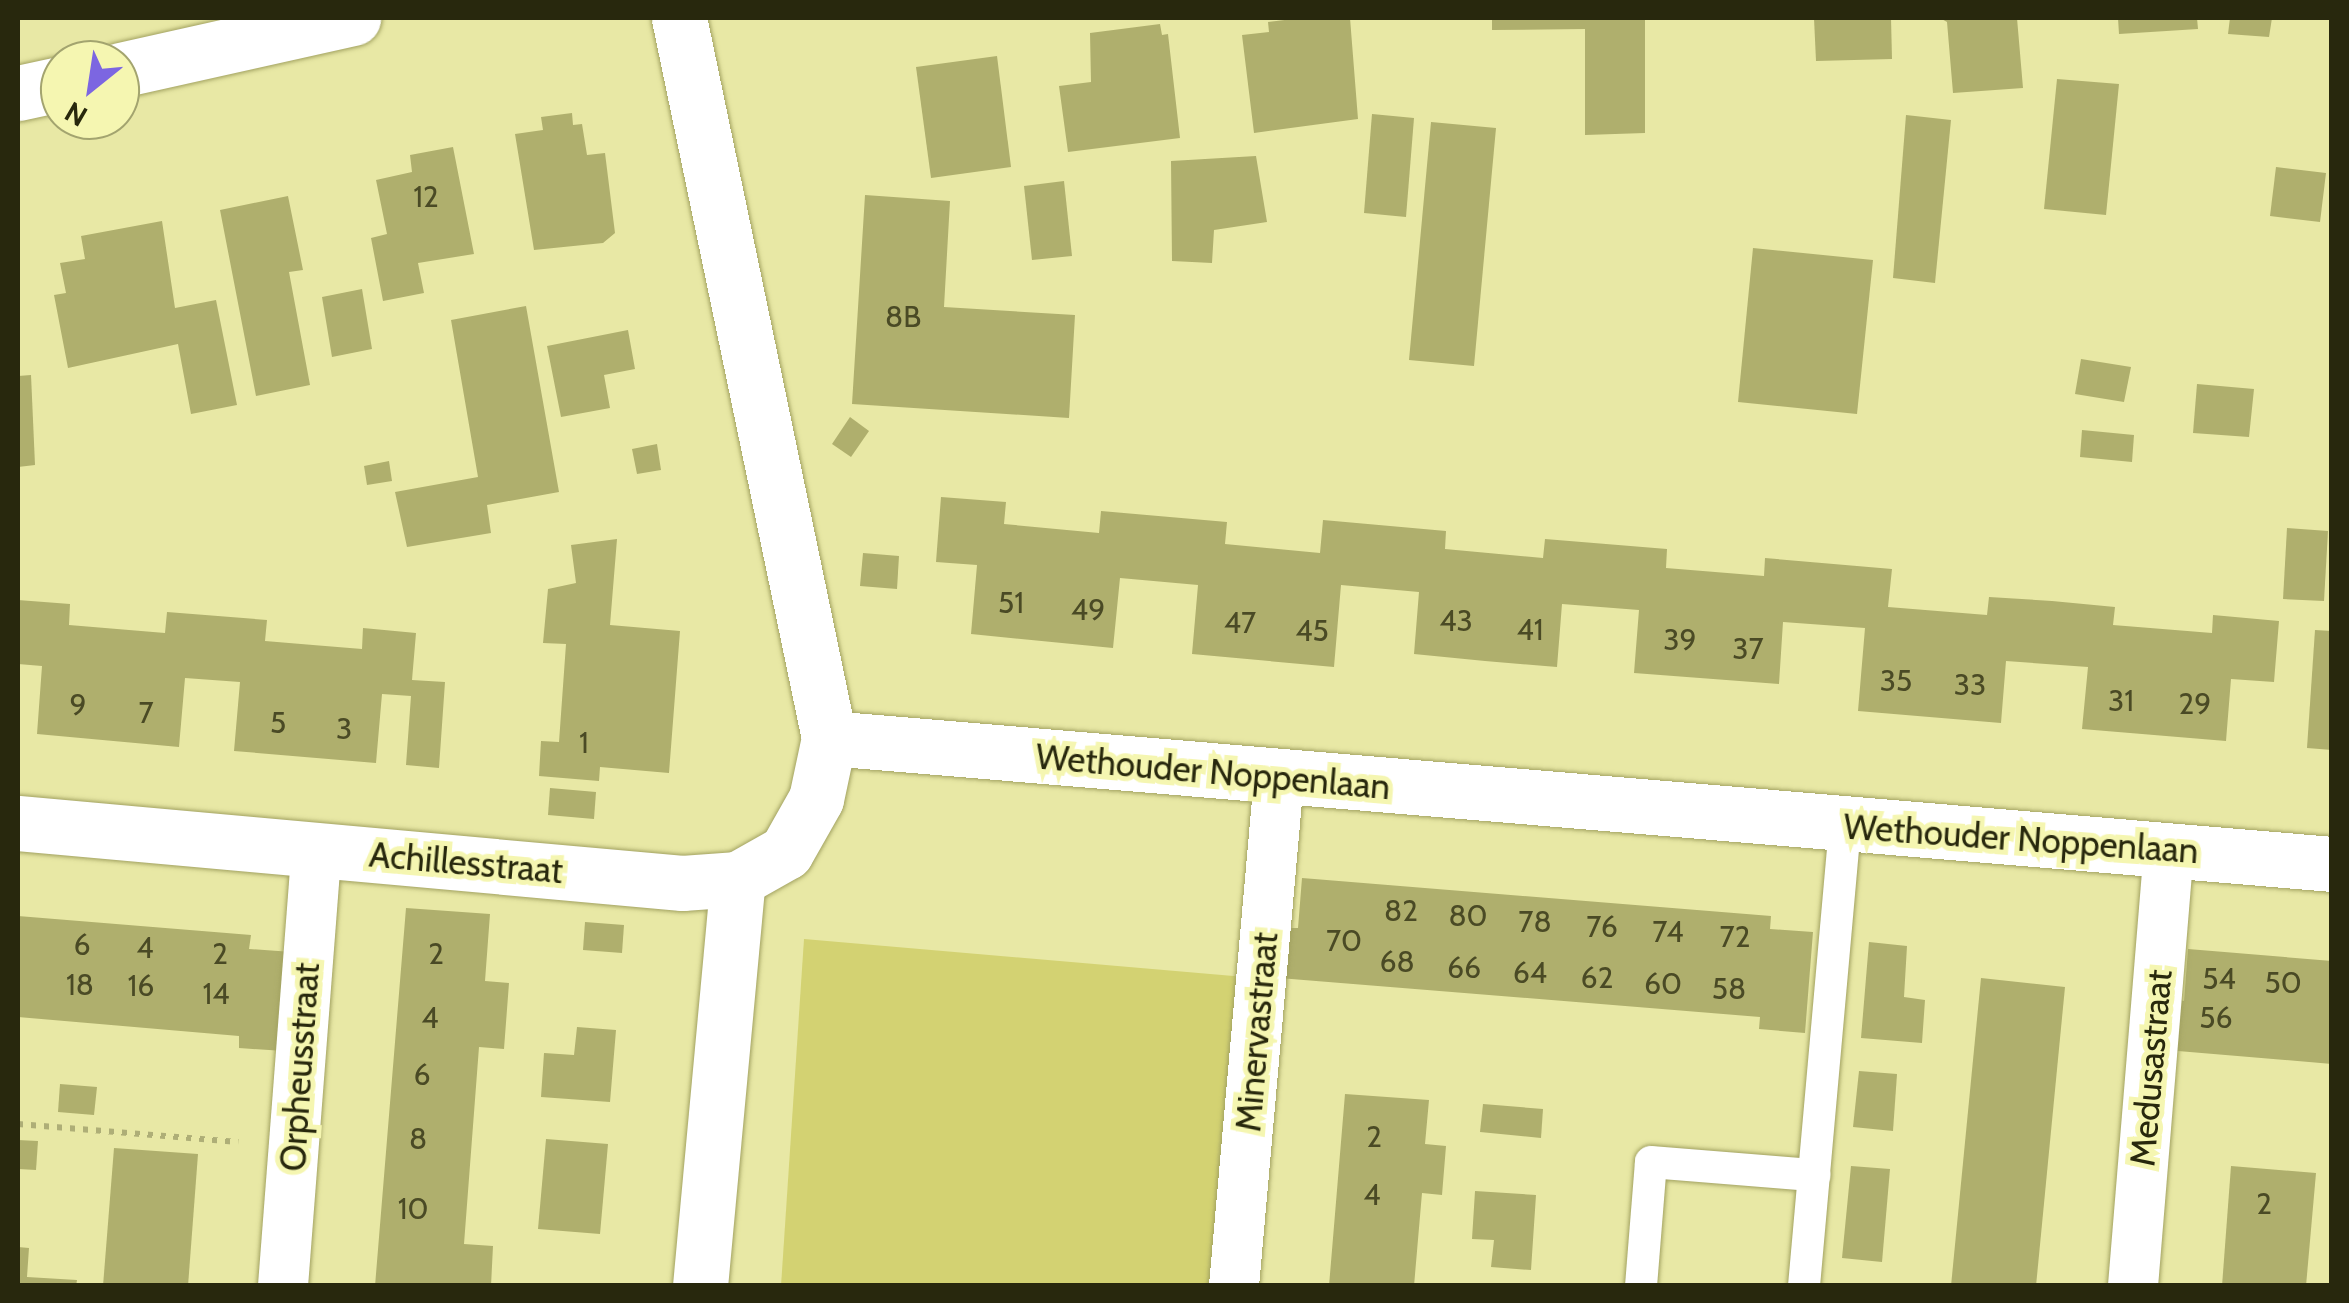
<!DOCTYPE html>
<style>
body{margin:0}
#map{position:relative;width:2349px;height:1303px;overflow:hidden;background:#e8e8a5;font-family:Cabin,sans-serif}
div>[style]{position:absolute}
.green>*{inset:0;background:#d3d272}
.building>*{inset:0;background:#afaf6d}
.path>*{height:6px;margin-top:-3px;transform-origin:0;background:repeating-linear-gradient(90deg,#aeae77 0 5px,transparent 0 13px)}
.roads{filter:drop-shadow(0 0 2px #a2a261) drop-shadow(0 0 2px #a2a261)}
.service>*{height:32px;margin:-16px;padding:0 16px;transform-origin:16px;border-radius:16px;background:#fff}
.pedestrian>*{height:50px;margin:-25px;padding:0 25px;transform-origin:25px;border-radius:25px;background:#fff}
.minor>*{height:55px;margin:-27.5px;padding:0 27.5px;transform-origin:27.5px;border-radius:27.5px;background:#fff}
.tertiary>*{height:55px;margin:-27.5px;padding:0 27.5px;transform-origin:27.5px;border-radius:27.5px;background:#fff}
span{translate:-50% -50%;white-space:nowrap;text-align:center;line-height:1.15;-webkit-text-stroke:10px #f5f6b1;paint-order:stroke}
.number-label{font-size:30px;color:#4a4a25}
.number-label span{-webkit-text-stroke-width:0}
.street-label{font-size:35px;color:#28280d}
.frame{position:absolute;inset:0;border:20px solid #28280d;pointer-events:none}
.north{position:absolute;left:40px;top:40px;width:100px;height:100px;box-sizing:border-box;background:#f5f6b1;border:2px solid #a3a46f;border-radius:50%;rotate:210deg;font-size:28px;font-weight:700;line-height:40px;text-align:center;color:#28280d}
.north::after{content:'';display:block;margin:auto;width:35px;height:45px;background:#7c66e1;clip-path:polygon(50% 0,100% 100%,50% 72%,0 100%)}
</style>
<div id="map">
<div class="green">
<i style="clip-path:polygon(804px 939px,1245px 977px,1219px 1285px,781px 1286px)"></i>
</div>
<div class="building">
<i style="clip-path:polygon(1301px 18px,1350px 18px,1358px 119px,1254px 133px,1242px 35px,1269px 32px,1268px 22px)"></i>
<i style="clip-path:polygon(1492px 18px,1645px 18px,1645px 133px,1585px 135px,1585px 29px,1492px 30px)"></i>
<i style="clip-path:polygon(1814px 18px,1891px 18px,1892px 59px,1816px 61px)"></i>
<i style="clip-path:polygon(1940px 18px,2017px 18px,2023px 88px,1953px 93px,1947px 22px)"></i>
<i style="clip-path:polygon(2118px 18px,2197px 18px,2198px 29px,2119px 34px)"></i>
<i style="clip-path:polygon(2230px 18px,2272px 18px,2269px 37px,2228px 34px)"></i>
<i style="clip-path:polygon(1160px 24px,1162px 35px,1168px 34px,1180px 138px,1068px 152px,1059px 86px,1091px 82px,1090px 33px)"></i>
<i style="clip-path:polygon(997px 56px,1011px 167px,931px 178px,916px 67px)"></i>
<i style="clip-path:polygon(2057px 79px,2119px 84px,2106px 215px,2044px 209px)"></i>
<i style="clip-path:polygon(572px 113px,573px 125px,582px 124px,587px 155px,605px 153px,615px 233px,603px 243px,534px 250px,515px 134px,543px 130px,541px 117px)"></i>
<i style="clip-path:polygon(1372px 114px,1414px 118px,1406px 217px,1364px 213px)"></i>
<i style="clip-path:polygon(1906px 115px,1951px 120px,1935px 283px,1893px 278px)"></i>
<i style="clip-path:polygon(1431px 122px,1496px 128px,1474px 366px,1409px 360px)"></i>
<i style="clip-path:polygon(453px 147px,474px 254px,418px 263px,424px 293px,383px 301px,371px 238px,387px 234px,376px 180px,412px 172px,410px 155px)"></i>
<i style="clip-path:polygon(1256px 156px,1267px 222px,1214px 230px,1212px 263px,1172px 261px,1171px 161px)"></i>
<i style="clip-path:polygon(2276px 167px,2326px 173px,2320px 222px,2270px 216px)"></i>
<i style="clip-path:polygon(1064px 181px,1072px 256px,1032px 260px,1024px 186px)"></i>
<i style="clip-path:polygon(865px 195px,950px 201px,944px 307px,1075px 315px,1069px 418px,852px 404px)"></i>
<i style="clip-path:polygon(288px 196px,303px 270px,289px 272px,310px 385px,256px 396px,220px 210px)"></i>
<i style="clip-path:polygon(162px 221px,175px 308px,216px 300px,237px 405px,191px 414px,178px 344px,68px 368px,54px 295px,66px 293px,60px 263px,85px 259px,81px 236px)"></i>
<i style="clip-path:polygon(1753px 248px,1873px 260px,1857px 414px,1738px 402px)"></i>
<i style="clip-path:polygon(362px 289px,372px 349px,332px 357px,322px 297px)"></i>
<i style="clip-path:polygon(526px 306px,559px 492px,487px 505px,491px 533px,407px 547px,395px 492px,478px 477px,451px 320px)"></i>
<i style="clip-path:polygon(628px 330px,635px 369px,604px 375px,610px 408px,561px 417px,547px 346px)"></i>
<i style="clip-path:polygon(2081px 359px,2131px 367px,2124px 402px,2075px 394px)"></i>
<i style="clip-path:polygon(31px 375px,35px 465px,18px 467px,18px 376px)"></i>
<i style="clip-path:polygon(2197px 384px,2254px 389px,2249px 437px,2193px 433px)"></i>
<i style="clip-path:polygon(850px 417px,869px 431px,851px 457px,832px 444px)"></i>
<i style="clip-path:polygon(2082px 430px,2134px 435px,2132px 462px,2080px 457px)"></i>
<i style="clip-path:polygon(657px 444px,661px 470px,637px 474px,632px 449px)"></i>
<i style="clip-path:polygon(389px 461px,392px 481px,367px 485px,364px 466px)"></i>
<i style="clip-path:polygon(941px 497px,1006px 502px,1004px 524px,1099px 533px,1101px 511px,1227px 522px,1225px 544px,1320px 553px,1323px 520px,1446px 531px,1445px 549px,1543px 558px,1545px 539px,1667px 549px,1666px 568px,1764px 576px,1765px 558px,1892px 569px,1888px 607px,1987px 615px,1989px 597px,2052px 601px,2115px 607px,2113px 625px,2212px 633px,2213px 615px,2279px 621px,2274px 682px,2231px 679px,2226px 741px,2082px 729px,2088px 667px,2006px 661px,2001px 723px,1858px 711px,1865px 628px,1783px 622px,1779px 684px,1634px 673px,1639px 610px,1562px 604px,1557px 667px,1485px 661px,1414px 654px,1419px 592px,1341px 585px,1334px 667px,1192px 654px,1198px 585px,1120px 578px,1113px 648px,971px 634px,977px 565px,936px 562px)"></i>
<i style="clip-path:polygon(2287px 528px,2328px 531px,2324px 601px,2283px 599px)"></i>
<i style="clip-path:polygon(617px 539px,610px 625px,680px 631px,669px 773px,600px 767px,599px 781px,539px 776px,541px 741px,559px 742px,566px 644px,543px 643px,548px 589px,576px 583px,571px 545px)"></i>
<i style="clip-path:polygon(863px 553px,899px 556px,897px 589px,860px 586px)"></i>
<i style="clip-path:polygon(18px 600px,70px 604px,69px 625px,165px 633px,167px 612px,267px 620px,265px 641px,313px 645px,362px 649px,363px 628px,416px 633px,412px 680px,445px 682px,439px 768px,406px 765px,411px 696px,382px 694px,376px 763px,234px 751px,240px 682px,185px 678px,179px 747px,37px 734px,42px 666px,18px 664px)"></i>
<i style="clip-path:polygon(2315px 630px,2332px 631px,2332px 750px,2307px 748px)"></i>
<i style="clip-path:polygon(550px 788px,596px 792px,594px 819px,548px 815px)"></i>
<i style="clip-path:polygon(1302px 878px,1771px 916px,1770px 929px,1813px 932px,1805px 1033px,1759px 1029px,1760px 1017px,1279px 978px,1284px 928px,1298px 928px)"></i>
<i style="clip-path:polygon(406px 908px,490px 914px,485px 981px,509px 983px,504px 1049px,479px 1047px,464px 1244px,493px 1246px,491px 1286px,375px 1286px)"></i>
<i style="clip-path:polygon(18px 916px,251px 935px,249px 949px,292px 952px,284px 1051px,239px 1048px,239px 1036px,18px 1017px)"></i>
<i style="clip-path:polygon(585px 922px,624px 925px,622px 953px,583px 950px)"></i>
<i style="clip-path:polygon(1869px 942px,1907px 946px,1904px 997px,1925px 1000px,1922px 1043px,1861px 1038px)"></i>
<i style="clip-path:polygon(2188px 949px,2332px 961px,2332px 1064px,2166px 1050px,2170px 999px,2184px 1001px)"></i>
<i style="clip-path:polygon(1981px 978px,2065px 987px,2036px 1286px,1951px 1286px)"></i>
<i style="clip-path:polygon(577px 1027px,616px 1030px,610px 1102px,541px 1097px,544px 1053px,574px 1055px)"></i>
<i style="clip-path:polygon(1859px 1071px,1897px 1074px,1893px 1131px,1853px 1127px)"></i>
<i style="clip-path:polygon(60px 1084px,97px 1087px,94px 1115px,58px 1112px)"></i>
<i style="clip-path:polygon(1345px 1094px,1429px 1100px,1425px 1144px,1446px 1146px,1442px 1195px,1422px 1193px,1414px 1286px,1329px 1286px)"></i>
<i style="clip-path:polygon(1483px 1104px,1543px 1109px,1541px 1138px,1480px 1132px)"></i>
<i style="clip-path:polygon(546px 1139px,608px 1144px,600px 1234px,538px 1229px)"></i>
<i style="clip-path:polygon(18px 1140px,38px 1141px,36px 1170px,18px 1169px)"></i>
<i style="clip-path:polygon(114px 1148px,198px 1154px,188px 1286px,103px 1286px)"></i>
<i style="clip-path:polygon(1851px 1166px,1890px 1169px,1882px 1262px,1842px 1258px)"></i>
<i style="clip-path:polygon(2231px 1166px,2316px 1173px,2306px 1286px,2222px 1286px)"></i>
<i style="clip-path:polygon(1475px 1191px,1536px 1195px,1531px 1270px,1491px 1267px,1494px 1240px,1472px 1239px)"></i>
<i style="clip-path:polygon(18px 1247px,29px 1248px,27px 1277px,77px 1280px,76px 1286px,18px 1286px)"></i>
</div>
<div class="path">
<i style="left:18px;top:1124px;width:221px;rotate:4.7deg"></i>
</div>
<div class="roads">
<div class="service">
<i style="left:1641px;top:1286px;width:124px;rotate:-85.4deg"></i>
<i style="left:1651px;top:1162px;width:164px;rotate:4.6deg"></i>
<i style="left:1804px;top:1286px;width:463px;rotate:-84.9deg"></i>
</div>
<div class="pedestrian">
<i style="left:283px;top:1286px;width:438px;rotate:-85.6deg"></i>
<i style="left:1234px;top:1286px;width:510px;rotate:-84.94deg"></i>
<i style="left:2133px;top:1286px;width:437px;rotate:-85.3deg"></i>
</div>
<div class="minor">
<i style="left:679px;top:18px;width:735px;rotate:78.23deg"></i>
<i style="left:829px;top:738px;width:1508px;rotate:4.79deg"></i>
<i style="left:18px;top:823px;width:667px;rotate:5.16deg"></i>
<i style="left:682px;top:883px;width:56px;rotate:-4.1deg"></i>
<i style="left:738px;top:879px;width:55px;rotate:-29.4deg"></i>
<i style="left:786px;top:852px;width:61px;rotate:-60.5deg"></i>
<i style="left:816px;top:799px;width:62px;rotate:-78deg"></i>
<i style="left:700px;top:1286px;width:409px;rotate:-84.7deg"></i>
</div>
<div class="tertiary">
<i style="left:120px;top:70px;width:239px;rotate:-12.6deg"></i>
<i style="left:18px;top:93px;width:43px;rotate:-12.1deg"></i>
</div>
</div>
<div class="number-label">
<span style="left:426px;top:197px">12</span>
<span style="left:903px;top:317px">8B</span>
<span style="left:1011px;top:603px">51</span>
<span style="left:1088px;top:610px">49</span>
<span style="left:1456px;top:621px">43</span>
<span style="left:1240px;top:623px">47</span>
<span style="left:1530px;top:630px">41</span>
<span style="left:1312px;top:631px">45</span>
<span style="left:1680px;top:640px">39</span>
<span style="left:1748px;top:649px">37</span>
<span style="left:1896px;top:681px">35</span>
<span style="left:1970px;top:685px">33</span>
<span style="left:2121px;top:701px">31</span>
<span style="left:2195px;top:704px">29</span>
<span style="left:78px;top:705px">9</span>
<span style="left:146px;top:713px">7</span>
<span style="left:278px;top:723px">5</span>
<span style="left:344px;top:729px">3</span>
<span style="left:584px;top:743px">1</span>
<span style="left:1401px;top:911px">82</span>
<span style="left:1468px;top:916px">80</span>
<span style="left:1535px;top:922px">78</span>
<span style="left:1602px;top:927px">76</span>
<span style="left:1668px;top:932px">74</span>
<span style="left:1735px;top:937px">72</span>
<span style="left:1344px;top:941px">70</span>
<span style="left:82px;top:945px">6</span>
<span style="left:145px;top:948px">4</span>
<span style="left:220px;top:954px">2</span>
<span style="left:436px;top:954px">2</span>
<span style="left:1397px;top:962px">68</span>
<span style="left:1464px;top:968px">66</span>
<span style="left:1530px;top:973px">64</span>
<span style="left:1597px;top:978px">62</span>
<span style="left:2219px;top:979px">54</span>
<span style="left:2283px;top:983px">50</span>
<span style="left:1663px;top:984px">60</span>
<span style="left:80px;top:985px">18</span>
<span style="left:141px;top:986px">16</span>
<span style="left:1729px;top:989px">58</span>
<span style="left:216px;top:994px">14</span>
<span style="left:430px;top:1018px">4</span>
<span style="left:2216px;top:1018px">56</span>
<span style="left:422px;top:1075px">6</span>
<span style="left:1374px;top:1137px">2</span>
<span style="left:418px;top:1139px">8</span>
<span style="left:1372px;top:1195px">4</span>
<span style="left:2264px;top:1204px">2</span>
<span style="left:413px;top:1209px">10</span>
</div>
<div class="street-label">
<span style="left:1213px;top:772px;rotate:5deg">Wethouder Noppenlaan</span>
<span style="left:2021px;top:839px;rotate:4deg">Wethouder Noppenlaan</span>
<span style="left:466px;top:863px;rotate:5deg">Achillesstraat</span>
<span style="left:1257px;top:1032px;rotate:-85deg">Minervastraat</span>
<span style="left:300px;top:1067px;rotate:-86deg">Orpheusstraat</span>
<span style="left:2151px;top:1068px;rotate:-85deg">Medusastraat</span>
</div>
<div class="frame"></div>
<div class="north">N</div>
</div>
